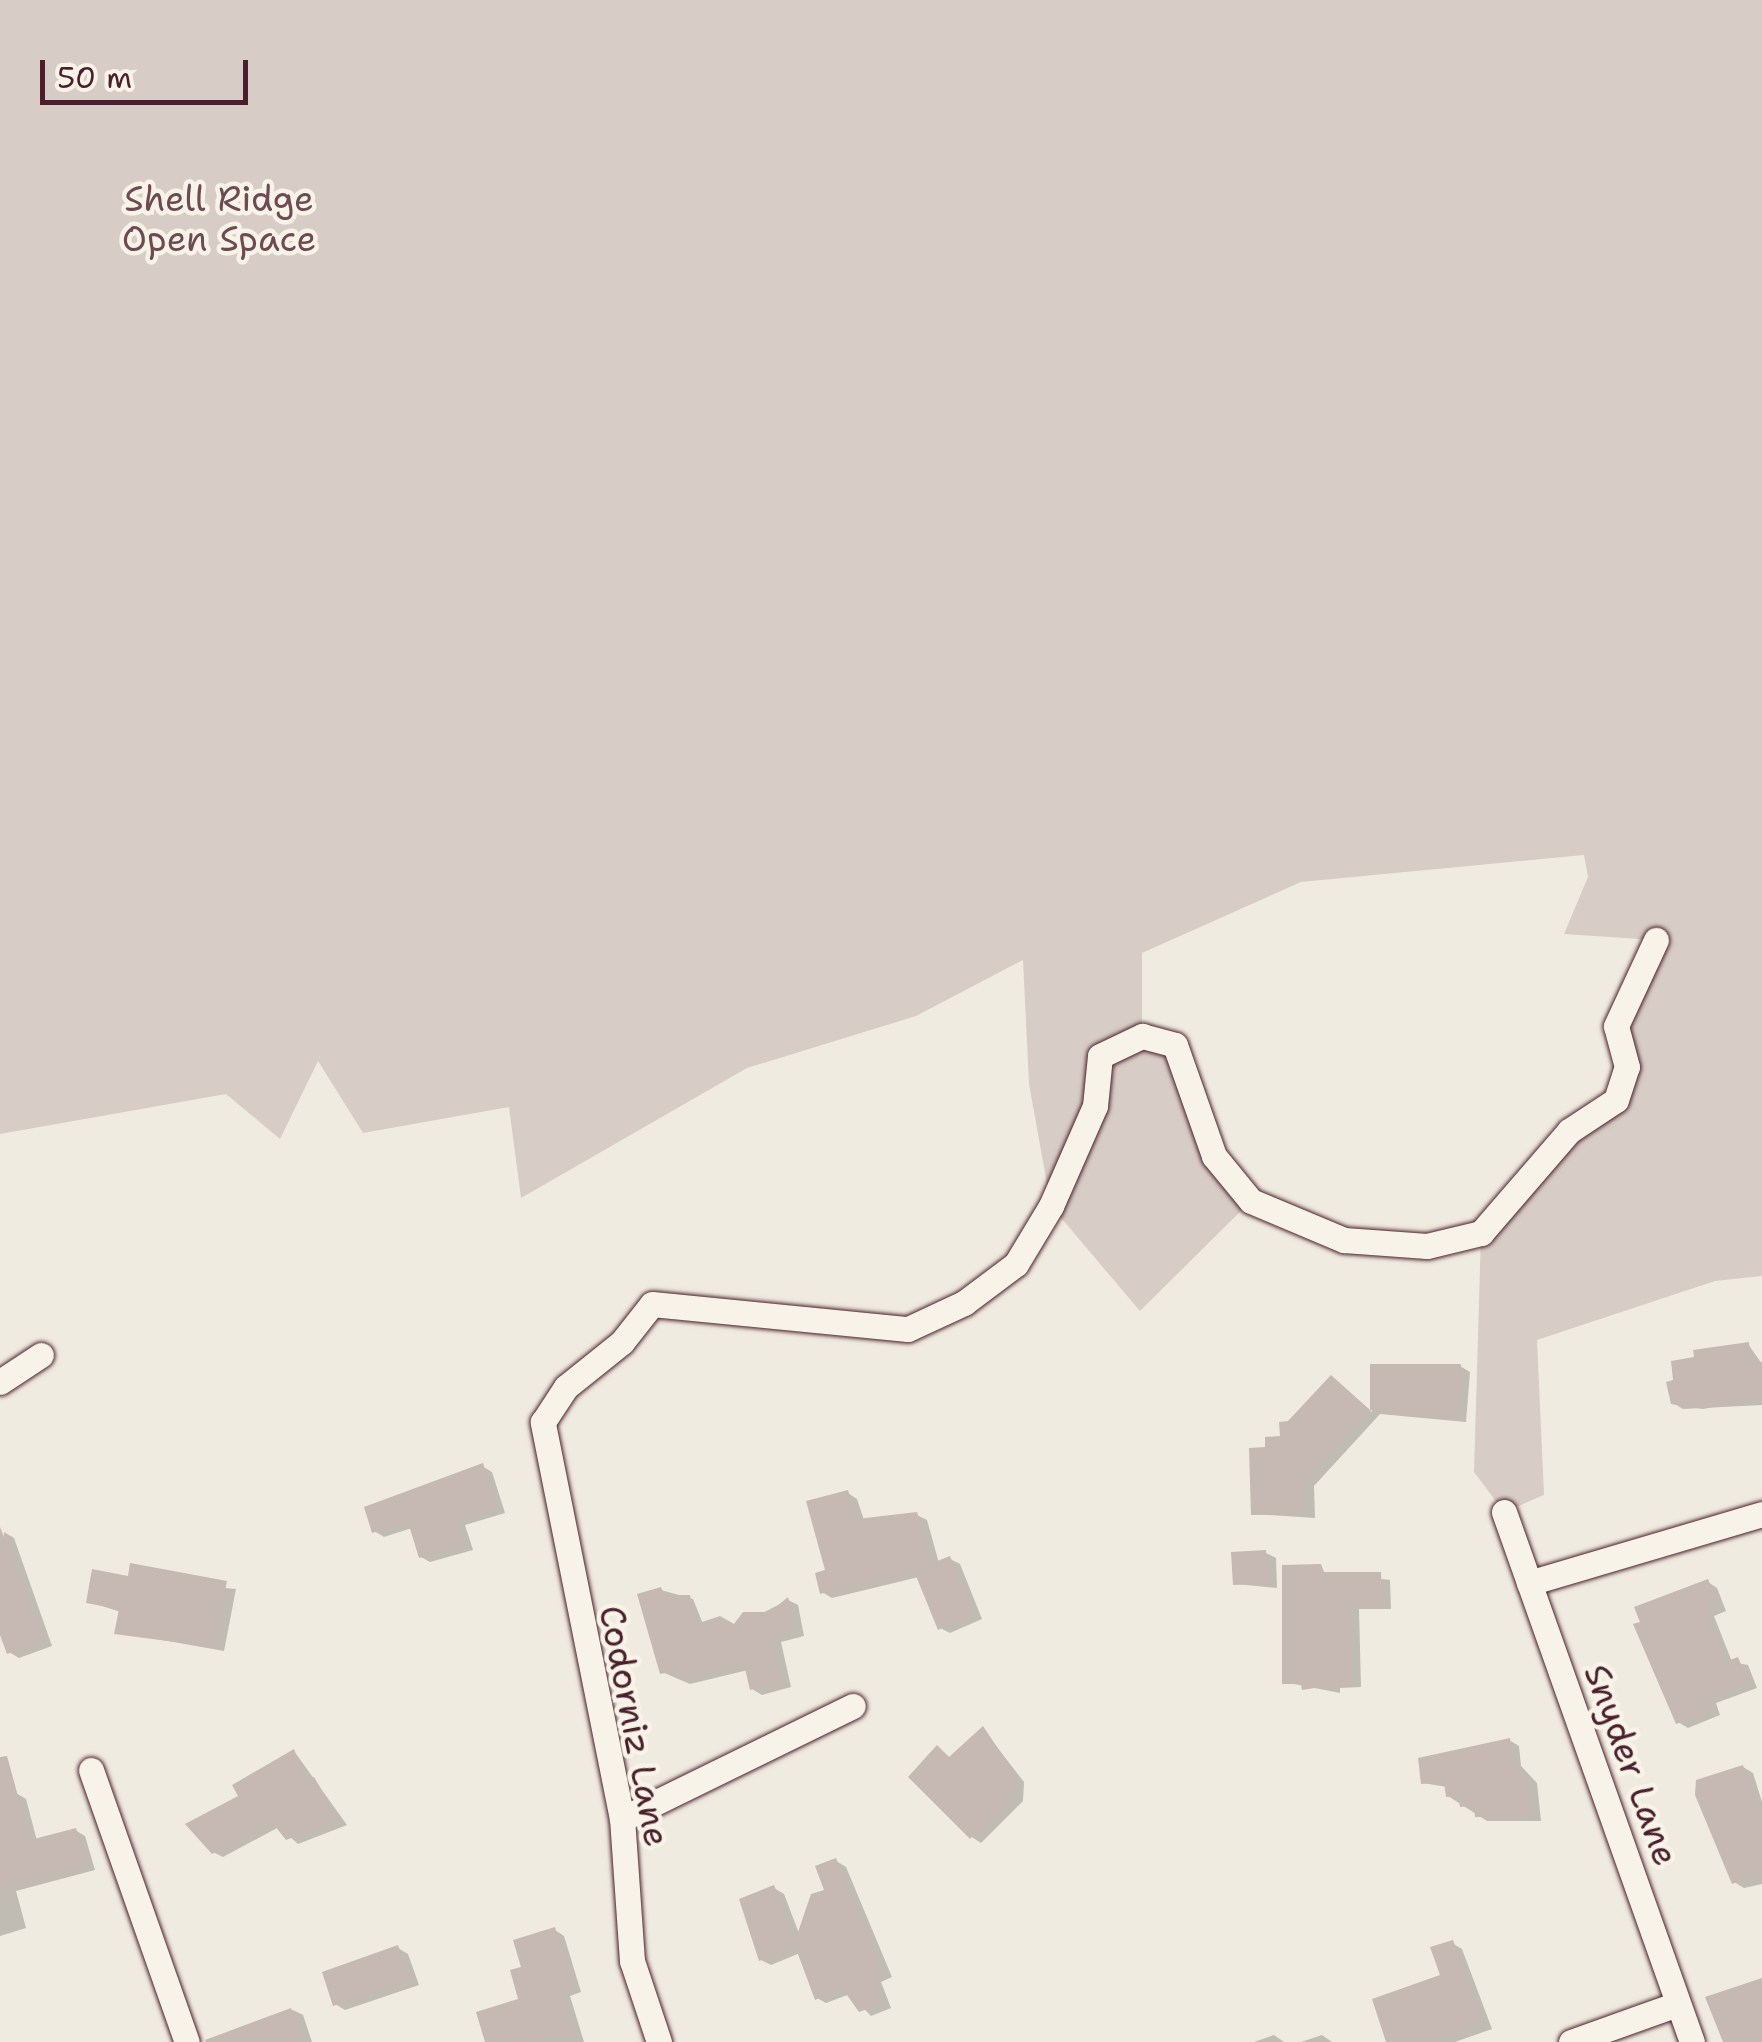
<!DOCTYPE html>
<style>
body{margin:0}
#map{position:relative;width:1762px;height:2042px;overflow:hidden;background:#f0ebe0;font-family:"Shantell Sans",sans-serif}
div>[style]{position:absolute}
.green>*{inset:0;background:#d8cdc6}
.shadow>*{inset:0;background:#0003}
.building>*{inset:0;background:#c6b8b3}
.roads{filter:drop-shadow(0 0 2px #4a1f2b) drop-shadow(0 0 2px #4a1f2b)}
.minor>*{height:25px;margin:-12.5px;padding:0 12.5px;transform-origin:12.5px;border-radius:12.5px;background:#f7f3e8}
span{translate:-50% -50%;white-space:nowrap;text-align:center;line-height:1.15;-webkit-text-stroke:9px #f7f3e8;paint-order:stroke}
.park-label{font-size:35px;color:#6e4a52}
.street-label{font-size:35px;color:#4a1f2b}
.scale{position:absolute;left:40px;top:60px;width:208px;height:45px;box-sizing:border-box;border:5px solid #4a1f2b;border-top:0;padding-left:12px;font-size:30px;line-height:35px;white-space:nowrap;color:#4a1f2b;-webkit-text-stroke:8px #f7f3e8;paint-order:stroke}
</style>
<div id="map">
<div class="green">
<i style="clip-path:polygon(0 0,1762px 0,1762px 1276px,1715px 1281px,1537px 1340px,1544px 1495px,1504px 1512px,1474px 1472px,1481px 1233px,1616px 1100px,1616px 1026px,1655px 940px,1564px 934px,1588px 877px,1584px 855px,1301px 882px,1142px 953px,1142px 1036px,1175px 1045px,1214px 1156px,1251px 1201px,1140px 1311px,1051px 1206px,1029px 1084px,1023px 960px,916px 1016px,747px 1068px,521px 1198px,509px 1107px,363px 1133px,318px 1061px,280px 1139px,226px 1094px,0 1134px)"></i>
</div>
<div class="shadow">
<i style="clip-path:polygon(1748px 1344px,1762px 1364px,1762px 1405px,1683px 1409px,1673px 1403px,1675px 1382px)"></i>
<i style="clip-path:polygon(1460px 1366px,1470px 1372px,1466px 1422px,1380px 1414px,1314px 1486px,1315px 1518px,1253px 1514px,1268px 1450px,1332px 1378px,1372px 1412px,1373px 1367px)"></i>
<i style="clip-path:polygon(482px 1466px,492px 1472px,505px 1513px,465px 1525px,473px 1550px,430px 1562px,421px 1557px,412px 1528px,384px 1537px,374px 1531px)"></i>
<i style="clip-path:polygon(848px 1493px,857px 1499px,864px 1520px,917px 1515px,927px 1520px,939px 1563px,950px 1559px,960px 1564px,982px 1619px,950px 1633px,940px 1628px,919px 1577px,832px 1598px,822px 1592px)"></i>
<i style="clip-path:polygon(4px 1532px,14px 1538px,52px 1646px,19px 1658px,9px 1652px,0 1627px)"></i>
<i style="clip-path:polygon(1266px 1553px,1276px 1558px,1277px 1588px,1236px 1584px)"></i>
<i style="clip-path:polygon(1285px 1567px,1390px 1580px,1391px 1609px,1359px 1609px,1361px 1687px,1340px 1688px,1340px 1693px,1284px 1682px)"></i>
<i style="clip-path:polygon(130px 1579px,236px 1589px,224px 1651px,117px 1632px,121px 1612px,89px 1602px)"></i>
<i style="clip-path:polygon(1708px 1582px,1717px 1588px,1726px 1611px,1714px 1616px,1732px 1662px,1748px 1665px,1757px 1688px,1716px 1703px,1720px 1715px,1688px 1728px,1678px 1722px)"></i>
<i style="clip-path:polygon(661px 1590px,693px 1599px,703px 1624px,735px 1627px,788px 1600px,798px 1605px,804px 1636px,781px 1642px,791px 1687px,762px 1695px,752px 1689px,748px 1670px,690px 1684px,662px 1672px)"></i>
<i style="clip-path:polygon(983px 1729px,1024px 1782px,1023px 1801px,981px 1843px,972px 1837px,938px 1749px,951px 1758px)"></i>
<i style="clip-path:polygon(1509px 1740px,1519px 1746px,1521px 1766px,1537px 1783px,1541px 1821px,1487px 1821px,1448px 1796px,1447px 1787px,1423px 1783px)"></i>
<i style="clip-path:polygon(294px 1751px,347px 1825px,298px 1844px,279px 1827px,223px 1857px,213px 1852px,242px 1797px)"></i>
<i style="clip-path:polygon(1743px 1767px,1753px 1773px,1762px 1802px,1762px 1884px,1744px 1888px,1734px 1882px)"></i>
<i style="clip-path:polygon(16px 1793px,26px 1799px,37px 1841px,75px 1830px,85px 1836px,95px 1870px,16px 1891px,26px 1928px,0 1936px,0 1798px)"></i>
<i style="clip-path:polygon(836px 1861px,846px 1867px,892px 1977px,881px 1982px,891px 2008px,871px 2016px,850px 1994px,826px 2003px,817px 1998px,800px 1953px,771px 1965px,761px 1960px,774px 1888px,784px 1894px,800px 1936px,827px 1891px)"></i>
<i style="clip-path:polygon(555px 1930px,564px 1936px,581px 1992px,570px 1996px,584px 2042px,488px 2042px,479px 2013px,521px 2000px,524px 1968px)"></i>
<i style="clip-path:polygon(1452px 1943px,1462px 1949px,1492px 2029px,1455px 2042px,1388px 2042px,1443px 1976px)"></i>
<i style="clip-path:polygon(398px 1948px,408px 1954px,419px 1985px,345px 2010px,335px 2004px)"></i>
<i style="clip-path:polygon(293px 2010px,303px 2015px,312px 2042px,252px 2042px,246px 2027px)"></i>
<i style="clip-path:polygon(1274px 2035px,1284px 2042px,1254px 2042px)"></i>
<i style="clip-path:polygon(1322px 2035px,1332px 2042px,1301px 2042px)"></i>
</div>
<div class="building">
<i style="clip-path:polygon(1749px 1342px,1750px 1361px,1762px 1362px,1762px 1398px,1703px 1409px,1671px 1404px,1666px 1382px,1673px 1380px,1671px 1361px,1694px 1357px,1693px 1350px)"></i>
<i style="clip-path:polygon(1370px 1364px,1461px 1364px,1457px 1418px,1370px 1410px,1305px 1480px,1306px 1514px,1251px 1515px,1249px 1448px,1265px 1447px,1265px 1437px,1280px 1436px,1279px 1422px,1288px 1421px,1331px 1375px,1370px 1410px)"></i>
<i style="clip-path:polygon(483px 1463px,496px 1508px,457px 1520px,464px 1545px,419px 1558px,408px 1522px,372px 1533px,364px 1507px)"></i>
<i style="clip-path:polygon(848px 1490px,857px 1519px,917px 1512px,932px 1563px,950px 1556px,974px 1614px,938px 1630px,914px 1571px,820px 1594px,815px 1573px,825px 1570px,806px 1501px)"></i>
<i style="clip-path:polygon(0 1527px,44px 1641px,7px 1654px,0 1635px)"></i>
<i style="clip-path:polygon(1266px 1550px,1268px 1583px,1233px 1585px,1231px 1552px)"></i>
<i style="clip-path:polygon(130px 1563px,227px 1581px,214px 1647px,114px 1634px,119px 1609px,86px 1603px,92px 1569px,128px 1576px)"></i>
<i style="clip-path:polygon(1321px 1564px,1324px 1572px,1381px 1572px,1382px 1605px,1350px 1605px,1352px 1682px,1302px 1690px,1301px 1684px,1282px 1684px,1282px 1565px)"></i>
<i style="clip-path:polygon(1708px 1579px,1718px 1606px,1706px 1610px,1725px 1662px,1738px 1657px,1748px 1682px,1707px 1698px,1712px 1710px,1676px 1724px,1633px 1624px,1640px 1622px,1634px 1607px)"></i>
<i style="clip-path:polygon(661px 1587px,664px 1595px,690px 1595px,696px 1624px,720px 1616px,734px 1624px,743px 1612px,770px 1612px,788px 1597px,796px 1631px,772px 1637px,782px 1682px,750px 1690px,744px 1664px,678px 1679px,676px 1671px,660px 1674px,637px 1594px)"></i>
<i style="clip-path:polygon(983px 1726px,1015px 1774px,1014px 1795px,970px 1839px,908px 1777px,937px 1745px,949px 1757px)"></i>
<i style="clip-path:polygon(1510px 1738px,1512px 1763px,1520px 1762px,1521px 1776px,1528px 1775px,1532px 1817px,1475px 1817px,1474px 1805px,1460px 1807px,1458px 1796px,1446px 1797px,1444px 1782px,1421px 1784px,1418px 1758px)"></i>
<i style="clip-path:polygon(294px 1749px,305px 1780px,314px 1777px,339px 1820px,286px 1840px,271px 1821px,212px 1854px,185px 1824px,238px 1796px,232px 1785px)"></i>
<i style="clip-path:polygon(7px 1756px,30px 1840px,76px 1828px,86px 1865px,0 1888px,0 1757px)"></i>
<i style="clip-path:polygon(1743px 1765px,1762px 1823px,1762px 1872px,1732px 1884px,1695px 1795px,1696px 1780px)"></i>
<i style="clip-path:polygon(836px 1858px,883px 1972px,873px 1976px,883px 2003px,859px 2012px,842px 1988px,815px 2000px,795px 1946px,759px 1961px,739px 1899px,774px 1885px,795px 1941px,811px 1894px,824px 1890px,815px 1866px)"></i>
<i style="clip-path:polygon(555px 1927px,573px 1988px,561px 1991px,575px 2037px,485px 2042px,476px 2012px,518px 1999px,510px 1970px,521px 1967px,513px 1940px)"></i>
<i style="clip-path:polygon(1453px 1940px,1483px 2023px,1432px 2042px,1386px 2042px,1372px 1999px,1440px 1975px,1430px 1947px)"></i>
<i style="clip-path:polygon(398px 1945px,410px 1980px,333px 2006px,322px 1972px)"></i>
<i style="clip-path:polygon(1762px 1978px,1762px 2042px,1723px 2042px,1705px 1997px)"></i>
<i style="clip-path:polygon(291px 2008px,304px 2042px,206px 2042px,205px 2040px)"></i>
</div>
<div class="roads">
<div class="minor">
<i style="left:0;top:1382px;width:49px;rotate:-33.4deg"></i>
<i style="left:1504px;top:1512px;width:562px;rotate:70.47deg"></i>
<i style="left:1529px;top:1583px;width:243px;rotate:-16.5deg"></i>
<i style="left:91px;top:1770px;width:288px;rotate:70.6deg"></i>
<i style="left:622px;top:1819px;width:257px;rotate:-26.1deg"></i>
<i style="left:659px;top:2042px;width:85px;rotate:-108.4deg"></i>
<i style="left:632px;top:1961px;width:142px;rotate:-94deg"></i>
<i style="left:622px;top:1819px;width:405px;rotate:-101.3deg"></i>
<i style="left:543px;top:1422px;width:42px;rotate:-56.7deg"></i>
<i style="left:566px;top:1387px;width:72px;rotate:-38.8deg"></i>
<i style="left:622px;top:1342px;width:48px;rotate:-51.7deg"></i>
<i style="left:652px;top:1304px;width:257px;rotate:5.6deg"></i>
<i style="left:908px;top:1329px;width:62px;rotate:-24.9deg"></i>
<i style="left:964px;top:1303px;width:65px;rotate:-36.9deg"></i>
<i style="left:1016px;top:1264px;width:68px;rotate:-58.9deg"></i>
<i style="left:1051px;top:1206px;width:109px;rotate:-66.3deg"></i>
<i style="left:1095px;top:1106px;width:50px;rotate:-84.3deg"></i>
<i style="left:1100px;top:1056px;width:47px;rotate:-25.5deg"></i>
<i style="left:1142px;top:1036px;width:34px;rotate:15deg"></i>
<i style="left:1175px;top:1045px;width:118px;rotate:70.6deg"></i>
<i style="left:1214px;top:1156px;width:58px;rotate:50.6deg"></i>
<i style="left:1251px;top:1201px;width:101px;rotate:22.8deg"></i>
<i style="left:1344px;top:1240px;width:83px;rotate:4.1deg"></i>
<i style="left:1427px;top:1246px;width:56px;rotate:-13.5deg"></i>
<i style="left:1481px;top:1233px;width:135px;rotate:-49.2deg"></i>
<i style="left:1569px;top:1131px;width:56px;rotate:-33.4deg"></i>
<i style="left:1616px;top:1100px;width:35px;rotate:-72deg"></i>
<i style="left:1627px;top:1067px;width:42px;rotate:-105deg"></i>
<i style="left:1616px;top:1026px;width:95px;rotate:-65.1deg"></i>
<i style="left:1571px;top:2042px;width:113px;rotate:-19.7deg"></i>
</div>
</div>
<div class="park-label">
<span style="left:219px;top:219px">Shell Ridge<br>Open Space</span>
</div>
<div class="street-label">
<span style="left:634px;top:1726px;rotate:79deg">Codorniz Lane</span>
<span style="left:1631px;top:1765px;rotate:70deg">Snyder Lane</span>
</div>
<div class="scale">50 m</div>
</div>
